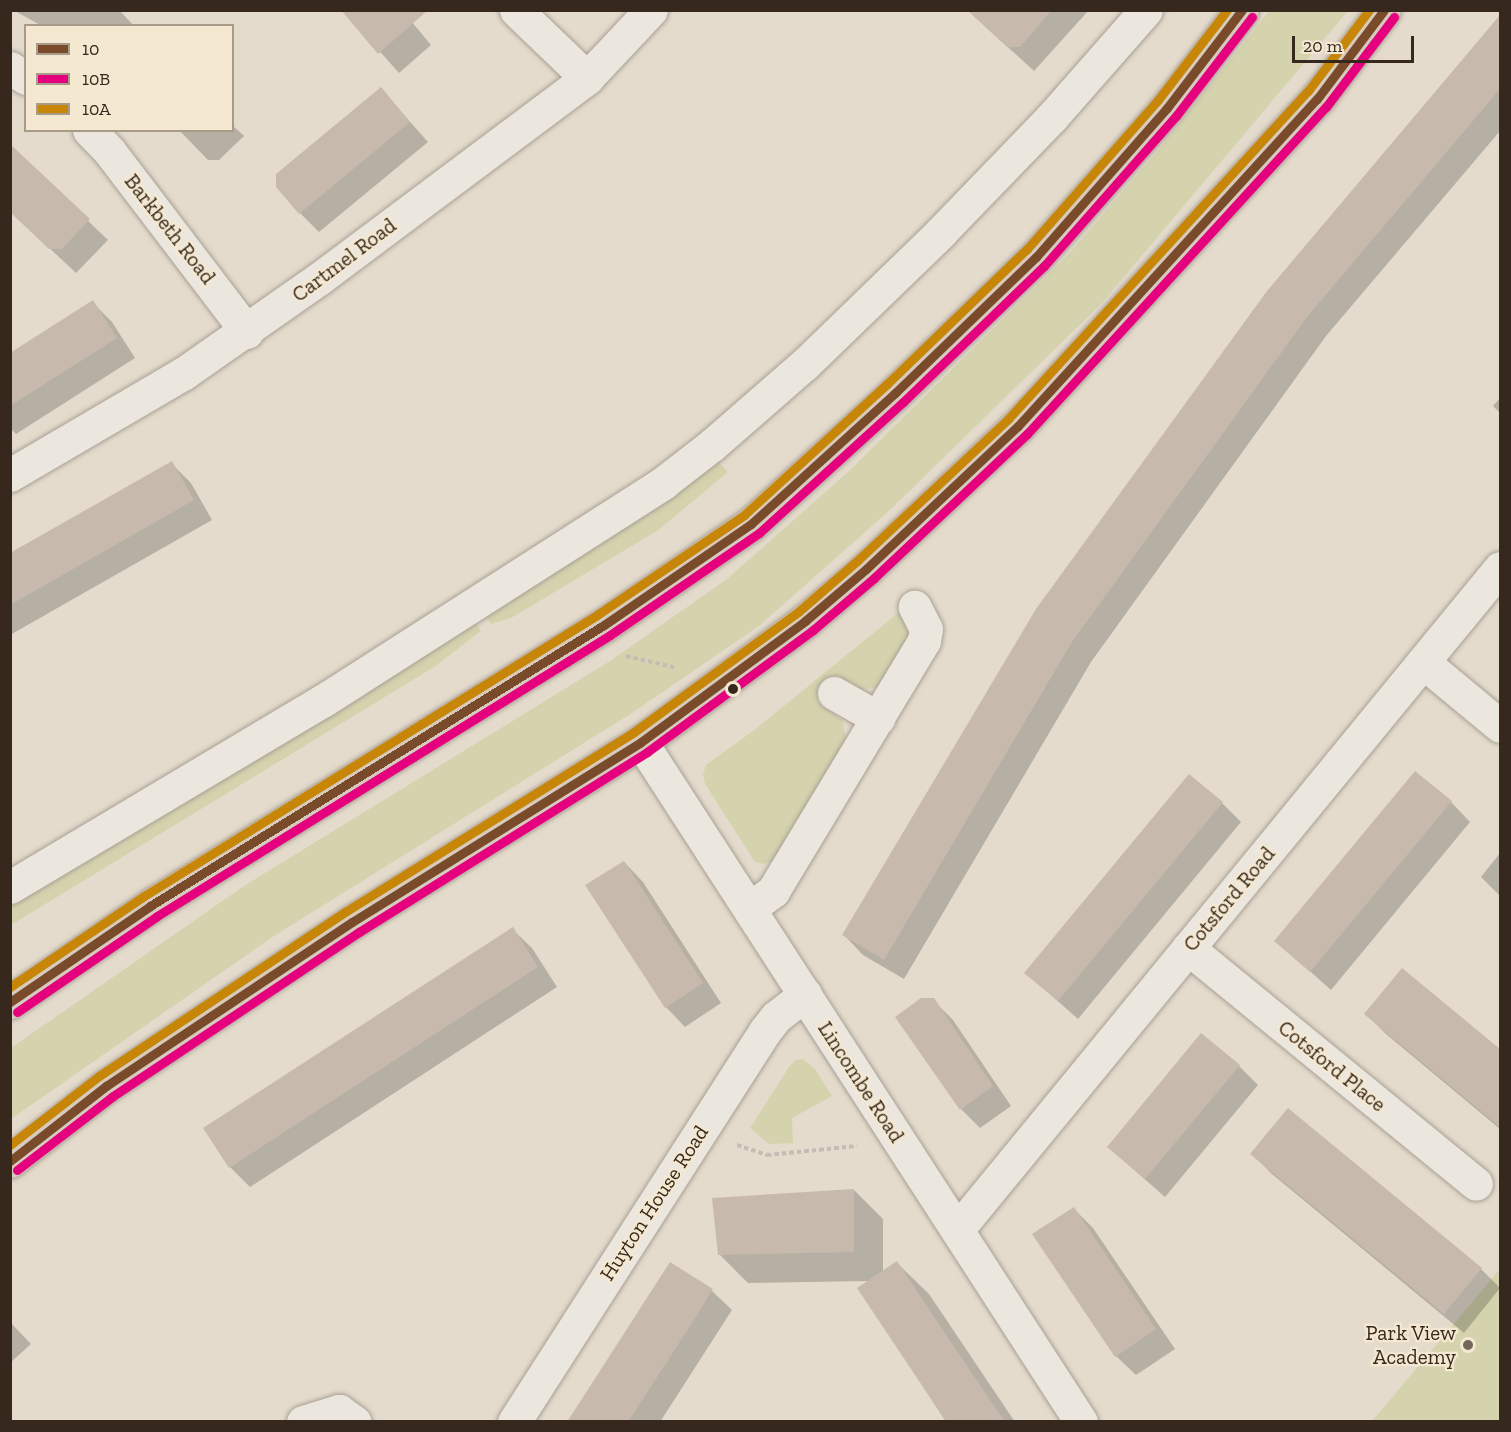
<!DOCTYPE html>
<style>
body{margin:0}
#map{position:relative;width:1511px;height:1432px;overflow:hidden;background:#e4dbcc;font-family:"Zilla Slab",serif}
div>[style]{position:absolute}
.green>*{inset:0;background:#d5d3ae}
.shadow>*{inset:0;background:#0003}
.building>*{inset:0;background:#c8b9ad}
.path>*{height:4px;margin-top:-2px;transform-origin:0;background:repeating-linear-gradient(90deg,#c4bdb4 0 4.5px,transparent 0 7.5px)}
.roads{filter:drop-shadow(0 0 2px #a9a095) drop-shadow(0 0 2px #a9a095)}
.street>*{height:33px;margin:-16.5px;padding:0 16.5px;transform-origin:16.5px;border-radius:16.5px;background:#ece7de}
.highway>*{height:33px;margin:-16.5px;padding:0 16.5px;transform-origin:16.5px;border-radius:16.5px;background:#d7cbbd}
.bus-1>*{height:9px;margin:-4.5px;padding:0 4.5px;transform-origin:4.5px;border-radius:4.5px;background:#7a4b2a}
.bus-2>*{height:9px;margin:-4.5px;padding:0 4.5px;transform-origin:4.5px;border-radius:4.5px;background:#e5007d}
.bus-3>*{height:9px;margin:-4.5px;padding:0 4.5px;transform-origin:4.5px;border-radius:4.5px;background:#c78607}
.dots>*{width:16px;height:16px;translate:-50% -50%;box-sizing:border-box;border:3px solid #f5e8d1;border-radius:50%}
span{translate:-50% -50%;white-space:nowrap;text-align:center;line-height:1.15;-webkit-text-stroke:4.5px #f5e8d1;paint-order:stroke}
.street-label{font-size:21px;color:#37281d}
.poi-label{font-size:21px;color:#37281d}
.right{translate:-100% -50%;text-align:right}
.frame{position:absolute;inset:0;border:12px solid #37281d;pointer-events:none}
.legend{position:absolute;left:24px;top:24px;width:210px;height:108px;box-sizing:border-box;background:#f5e8d1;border:2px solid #a99b89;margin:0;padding:8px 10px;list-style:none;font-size:18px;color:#37281d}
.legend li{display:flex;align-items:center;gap:12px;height:30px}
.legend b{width:30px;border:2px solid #a99b89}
.scale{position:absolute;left:1292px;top:36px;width:122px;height:27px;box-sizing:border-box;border:3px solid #37281d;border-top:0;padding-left:8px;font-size:18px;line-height:21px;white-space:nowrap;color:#37281d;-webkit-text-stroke:4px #f5e8d1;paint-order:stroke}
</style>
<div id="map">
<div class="green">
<i style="clip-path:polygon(1270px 10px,1348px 11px,1102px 303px,890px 510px,759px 626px,632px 713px,274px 936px,11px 1119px,11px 1048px,244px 886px,610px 661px,727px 579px,849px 471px,1067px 256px,1161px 147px)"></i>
<i style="clip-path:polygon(716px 460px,728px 472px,657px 531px,511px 618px,491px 624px,485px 615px,648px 513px)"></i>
<i style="clip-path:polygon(903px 609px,911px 632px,880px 687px,858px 690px,831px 678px,817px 702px,842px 720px,847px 744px,772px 861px,764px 864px,755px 862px,705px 784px,703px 775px,706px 765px,753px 731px)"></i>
<i style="clip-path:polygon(475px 622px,481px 631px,434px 667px,11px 925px,11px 904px)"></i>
<i style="clip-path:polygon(803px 1059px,815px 1069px,832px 1096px,792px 1118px,793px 1143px,769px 1144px,750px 1128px,789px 1067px,795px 1060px)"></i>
<i style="clip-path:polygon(1500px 1269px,1500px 1421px,1372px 1421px)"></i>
</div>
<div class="shadow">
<i style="clip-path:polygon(13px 10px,119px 10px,134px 26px,42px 26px)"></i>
<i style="clip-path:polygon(343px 10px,402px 10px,431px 45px,399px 73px)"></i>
<i style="clip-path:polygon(988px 10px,1089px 10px,1034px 71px,999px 39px)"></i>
<i style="clip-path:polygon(1500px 17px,1500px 131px,1326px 336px,1091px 662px,904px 979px,863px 955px,844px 935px,1268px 291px)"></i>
<i style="clip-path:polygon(381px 89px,428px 142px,319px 232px,300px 213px)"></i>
<i style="clip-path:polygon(232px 125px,244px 136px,219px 160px,208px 160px,179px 130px,232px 130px)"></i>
<i style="clip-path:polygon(10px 146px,108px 240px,76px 273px,10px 211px)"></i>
<i style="clip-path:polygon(92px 302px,112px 322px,135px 358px,16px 434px,10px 428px,10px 355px)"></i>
<i style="clip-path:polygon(1500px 398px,1500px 413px,1493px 406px)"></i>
<i style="clip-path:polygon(171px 463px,191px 483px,212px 520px,10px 635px,10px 555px)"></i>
<i style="clip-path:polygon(1451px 802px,1470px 822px,1331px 990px,1276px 941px)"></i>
<i style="clip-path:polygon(1222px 803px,1241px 822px,1078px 1019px,1026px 973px)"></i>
<i style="clip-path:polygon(1500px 853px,1500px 896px,1481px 877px)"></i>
<i style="clip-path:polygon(624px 862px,643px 882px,721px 1003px,685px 1027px,666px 1007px)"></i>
<i style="clip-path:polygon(512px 929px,532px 948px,557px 987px,250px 1187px,230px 1167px)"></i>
<i style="clip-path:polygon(1402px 970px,1500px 1051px,1500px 1129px,1386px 1034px,1366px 1014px)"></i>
<i style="clip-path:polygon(933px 1000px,953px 1020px,1011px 1106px,980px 1128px,961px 1109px)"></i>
<i style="clip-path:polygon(1239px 1066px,1258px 1085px,1165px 1197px,1114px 1152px)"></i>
<i style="clip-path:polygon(1288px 1110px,1481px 1269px,1500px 1288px,1464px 1333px,1272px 1174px,1252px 1154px)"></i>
<i style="clip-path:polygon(854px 1190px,883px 1219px,883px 1272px,897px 1263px,929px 1294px,1015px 1422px,948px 1422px,869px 1281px,748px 1283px,719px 1254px)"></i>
<i style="clip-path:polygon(1073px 1208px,1093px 1228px,1175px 1349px,1136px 1375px,1116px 1356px)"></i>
<i style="clip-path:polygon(670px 1264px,712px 1291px,732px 1310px,660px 1422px,569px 1422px)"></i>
<i style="clip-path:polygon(10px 1322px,31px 1344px,10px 1363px)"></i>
</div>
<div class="building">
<i style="clip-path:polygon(341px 10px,428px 10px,378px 54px)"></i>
<i style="clip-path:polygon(967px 10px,1052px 10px,1020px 47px,1007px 47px)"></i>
<i style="clip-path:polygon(1500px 15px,1500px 89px,1307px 317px,1072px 642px,884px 960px,842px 935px,1036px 609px,1267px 291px)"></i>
<i style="clip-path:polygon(381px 87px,410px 122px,299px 214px,276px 187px,276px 174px)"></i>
<i style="clip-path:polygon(10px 144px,90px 219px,62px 249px,49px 249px,10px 212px)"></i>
<i style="clip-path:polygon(93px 300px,117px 338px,10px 406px,10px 353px)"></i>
<i style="clip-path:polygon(172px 461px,194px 500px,10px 605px,10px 553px)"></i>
<i style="clip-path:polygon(1415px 771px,1452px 801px,1310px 972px,1274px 941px)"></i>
<i style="clip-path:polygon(1189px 774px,1223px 802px,1058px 1001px,1024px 973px)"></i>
<i style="clip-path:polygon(624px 861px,703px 983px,665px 1008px,585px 885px)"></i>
<i style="clip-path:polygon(513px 927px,538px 967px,229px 1168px,203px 1128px)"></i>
<i style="clip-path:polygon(1402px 968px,1500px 1049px,1500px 1127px,1364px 1014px)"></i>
<i style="clip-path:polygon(921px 998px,934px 998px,993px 1086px,960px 1110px,895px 1017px)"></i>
<i style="clip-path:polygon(1201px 1033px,1240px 1065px,1145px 1179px,1107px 1147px)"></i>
<i style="clip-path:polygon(1288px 1108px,1482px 1268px,1444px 1314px,1250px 1154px)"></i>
<i style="clip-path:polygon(854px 1189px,854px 1252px,718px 1255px,712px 1198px)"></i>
<i style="clip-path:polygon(1074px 1207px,1156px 1329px,1115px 1357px,1032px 1234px)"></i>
<i style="clip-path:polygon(897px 1261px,959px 1354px,1005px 1422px,946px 1422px,923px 1387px,857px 1288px)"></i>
<i style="clip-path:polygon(670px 1262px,713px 1289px,694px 1320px,628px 1422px,567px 1422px)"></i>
</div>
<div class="path">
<i style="left:626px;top:656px;width:52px;rotate:13.2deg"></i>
<i style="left:737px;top:1145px;width:32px;rotate:18deg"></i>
<i style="left:767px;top:1155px;width:90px;rotate:-5.7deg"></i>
</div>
<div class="roads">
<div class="street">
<i style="left:516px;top:10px;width:98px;rotate:43.8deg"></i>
<i style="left:10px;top:68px;width:19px;rotate:32deg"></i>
<i style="left:89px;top:130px;width:30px;rotate:46deg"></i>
<i style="left:110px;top:152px;width:226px;rotate:52.7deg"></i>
<i style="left:10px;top:475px;width:202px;rotate:-30.4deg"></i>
<i style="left:184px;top:373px;width:166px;rotate:-34.9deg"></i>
<i style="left:320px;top:278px;width:334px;rotate:-36.8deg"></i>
<i style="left:587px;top:78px;width:93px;rotate:-46.7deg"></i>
<i style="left:1423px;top:662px;width:100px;rotate:39.7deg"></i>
<i style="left:834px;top:693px;width:51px;rotate:29.6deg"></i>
<i style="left:641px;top:742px;width:810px;rotate:57.09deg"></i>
<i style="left:10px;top:887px;width:365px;rotate:-30.8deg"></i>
<i style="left:324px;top:700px;width:403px;rotate:-32.6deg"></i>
<i style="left:663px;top:483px;width:62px;rotate:-37.8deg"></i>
<i style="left:712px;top:445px;width:123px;rotate:-41.1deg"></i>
<i style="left:805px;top:364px;width:190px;rotate:-44.1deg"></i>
<i style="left:941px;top:232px;width:160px;rotate:-46deg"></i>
<i style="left:1052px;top:117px;width:142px;rotate:-48.7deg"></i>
<i style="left:750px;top:908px;width:29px;rotate:-36deg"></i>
<i style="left:773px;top:891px;width:292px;rotate:-58.9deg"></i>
<i style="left:924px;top:641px;width:12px;rotate:-81deg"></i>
<i style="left:926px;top:629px;width:25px;rotate:-117deg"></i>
<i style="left:1188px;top:948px;width:372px;rotate:39.3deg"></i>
<i style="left:957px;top:1230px;width:856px;rotate:-50.64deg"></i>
<i style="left:303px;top:1422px;width:38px;rotate:-17deg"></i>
<i style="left:339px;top:1411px;width:19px;rotate:35deg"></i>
<i style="left:514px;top:1422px;width:465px;rotate:-57.3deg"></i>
<i style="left:765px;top:1031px;width:18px;rotate:-52deg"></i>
<i style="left:776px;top:1017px;width:37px;rotate:-38deg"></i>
</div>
<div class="highway">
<i style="left:10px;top:1002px;width:170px;rotate:-34.4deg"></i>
<i style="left:150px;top:906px;width:534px;rotate:-31.76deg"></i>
<i style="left:604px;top:625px;width:178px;rotate:-34.5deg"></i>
<i style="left:751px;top:524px;width:195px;rotate:-42.3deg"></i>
<i style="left:895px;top:393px;width:196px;rotate:-44deg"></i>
<i style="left:1036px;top:257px;width:198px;rotate:-48.7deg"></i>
<i style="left:1167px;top:108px;width:123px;rotate:-52.6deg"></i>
<i style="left:10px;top:1161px;width:122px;rotate:-38deg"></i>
<i style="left:106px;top:1086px;width:296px;rotate:-33.7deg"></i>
<i style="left:352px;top:922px;width:340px;rotate:-31.9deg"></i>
<i style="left:641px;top:742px;width:204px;rotate:-36.4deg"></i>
<i style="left:805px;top:621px;width:80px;rotate:-40.4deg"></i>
<i style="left:866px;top:569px;width:209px;rotate:-43.3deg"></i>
<i style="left:1018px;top:426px;width:443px;rotate:-47.6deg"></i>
<i style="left:1317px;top:99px;width:111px;rotate:-53deg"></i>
</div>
</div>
<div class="bus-1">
<i style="left:10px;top:1002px;width:170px;rotate:-34.4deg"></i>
<i style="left:150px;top:906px;width:534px;rotate:-31.76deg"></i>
<i style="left:604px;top:625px;width:178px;rotate:-34.5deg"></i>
<i style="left:751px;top:524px;width:195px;rotate:-42.3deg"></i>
<i style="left:895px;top:393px;width:196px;rotate:-44deg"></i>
<i style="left:1036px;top:257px;width:198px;rotate:-48.7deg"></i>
<i style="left:1167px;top:108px;width:123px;rotate:-52.6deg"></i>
<i style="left:10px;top:1161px;width:122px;rotate:-38deg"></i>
<i style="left:106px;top:1086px;width:296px;rotate:-33.7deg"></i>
<i style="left:352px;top:922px;width:340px;rotate:-31.9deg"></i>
<i style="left:641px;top:742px;width:204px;rotate:-36.4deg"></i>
<i style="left:805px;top:621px;width:80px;rotate:-40.4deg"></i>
<i style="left:866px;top:569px;width:209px;rotate:-43.3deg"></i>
<i style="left:1018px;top:426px;width:443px;rotate:-47.6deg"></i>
<i style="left:1317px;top:99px;width:111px;rotate:-53deg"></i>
</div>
<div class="bus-2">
<i style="left:17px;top:1012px;width:170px;rotate:-34.4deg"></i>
<i style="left:157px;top:916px;width:533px;rotate:-31.81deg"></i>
<i style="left:610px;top:635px;width:181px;rotate:-34.4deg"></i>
<i style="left:759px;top:533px;width:195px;rotate:-42.3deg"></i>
<i style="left:903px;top:402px;width:196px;rotate:-44deg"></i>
<i style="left:1044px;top:266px;width:200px;rotate:-48.7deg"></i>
<i style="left:1176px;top:116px;width:125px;rotate:-52.5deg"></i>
<i style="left:17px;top:1170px;width:121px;rotate:-37.6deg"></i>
<i style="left:113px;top:1096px;width:296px;rotate:-33.7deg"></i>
<i style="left:359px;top:932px;width:340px;rotate:-32deg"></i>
<i style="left:647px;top:752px;width:206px;rotate:-36.3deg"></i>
<i style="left:813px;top:630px;width:80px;rotate:-40.4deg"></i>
<i style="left:874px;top:578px;width:210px;rotate:-43.3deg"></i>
<i style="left:1027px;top:434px;width:443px;rotate:-47.6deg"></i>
<i style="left:1326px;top:107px;width:113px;rotate:-52.9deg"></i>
</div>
<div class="bus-3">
<i style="left:10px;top:987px;width:162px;rotate:-34.2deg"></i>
<i style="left:144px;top:896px;width:533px;rotate:-31.81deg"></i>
<i style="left:597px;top:615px;width:178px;rotate:-34.2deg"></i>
<i style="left:744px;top:515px;width:194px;rotate:-42.5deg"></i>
<i style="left:887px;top:384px;width:194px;rotate:-44deg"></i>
<i style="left:1027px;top:249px;width:198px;rotate:-48.7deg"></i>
<i style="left:1158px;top:100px;width:113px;rotate:-52.5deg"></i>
<i style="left:10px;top:1145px;width:113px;rotate:-37.8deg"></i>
<i style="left:99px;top:1076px;width:296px;rotate:-33.7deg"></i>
<i style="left:345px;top:912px;width:340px;rotate:-31.9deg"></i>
<i style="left:634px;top:732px;width:203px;rotate:-36.2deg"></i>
<i style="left:798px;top:612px;width:79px;rotate:-40.9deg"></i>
<i style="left:858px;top:560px;width:207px;rotate:-43.2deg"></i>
<i style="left:1009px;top:418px;width:443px;rotate:-47.6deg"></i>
<i style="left:1308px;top:91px;width:101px;rotate:-53deg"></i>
</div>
<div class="dots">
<i style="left:733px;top:689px;background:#37281d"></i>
<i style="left:1468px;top:1345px;background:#74675a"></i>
</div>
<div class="street-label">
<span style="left:170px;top:229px;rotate:52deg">Barkbeth Road</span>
<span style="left:344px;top:260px;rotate:-37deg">Cartmel Road</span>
<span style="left:1229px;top:899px;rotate:-50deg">Cotsford Road</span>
<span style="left:1332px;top:1066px;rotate:39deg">Cotsford Place</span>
<span style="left:861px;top:1082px;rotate:57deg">Lincombe Road</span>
<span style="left:654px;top:1203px;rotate:-57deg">Huyton House Road</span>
</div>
<div class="poi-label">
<span class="right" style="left:1456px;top:1345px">Park View<br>Academy</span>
</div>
<div class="frame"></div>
<ul class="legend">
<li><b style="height:8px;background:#7a4b2a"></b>10</li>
<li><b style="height:8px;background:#e5007d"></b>10B</li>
<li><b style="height:8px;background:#c78607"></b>10A</li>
</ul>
<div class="scale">20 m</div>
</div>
